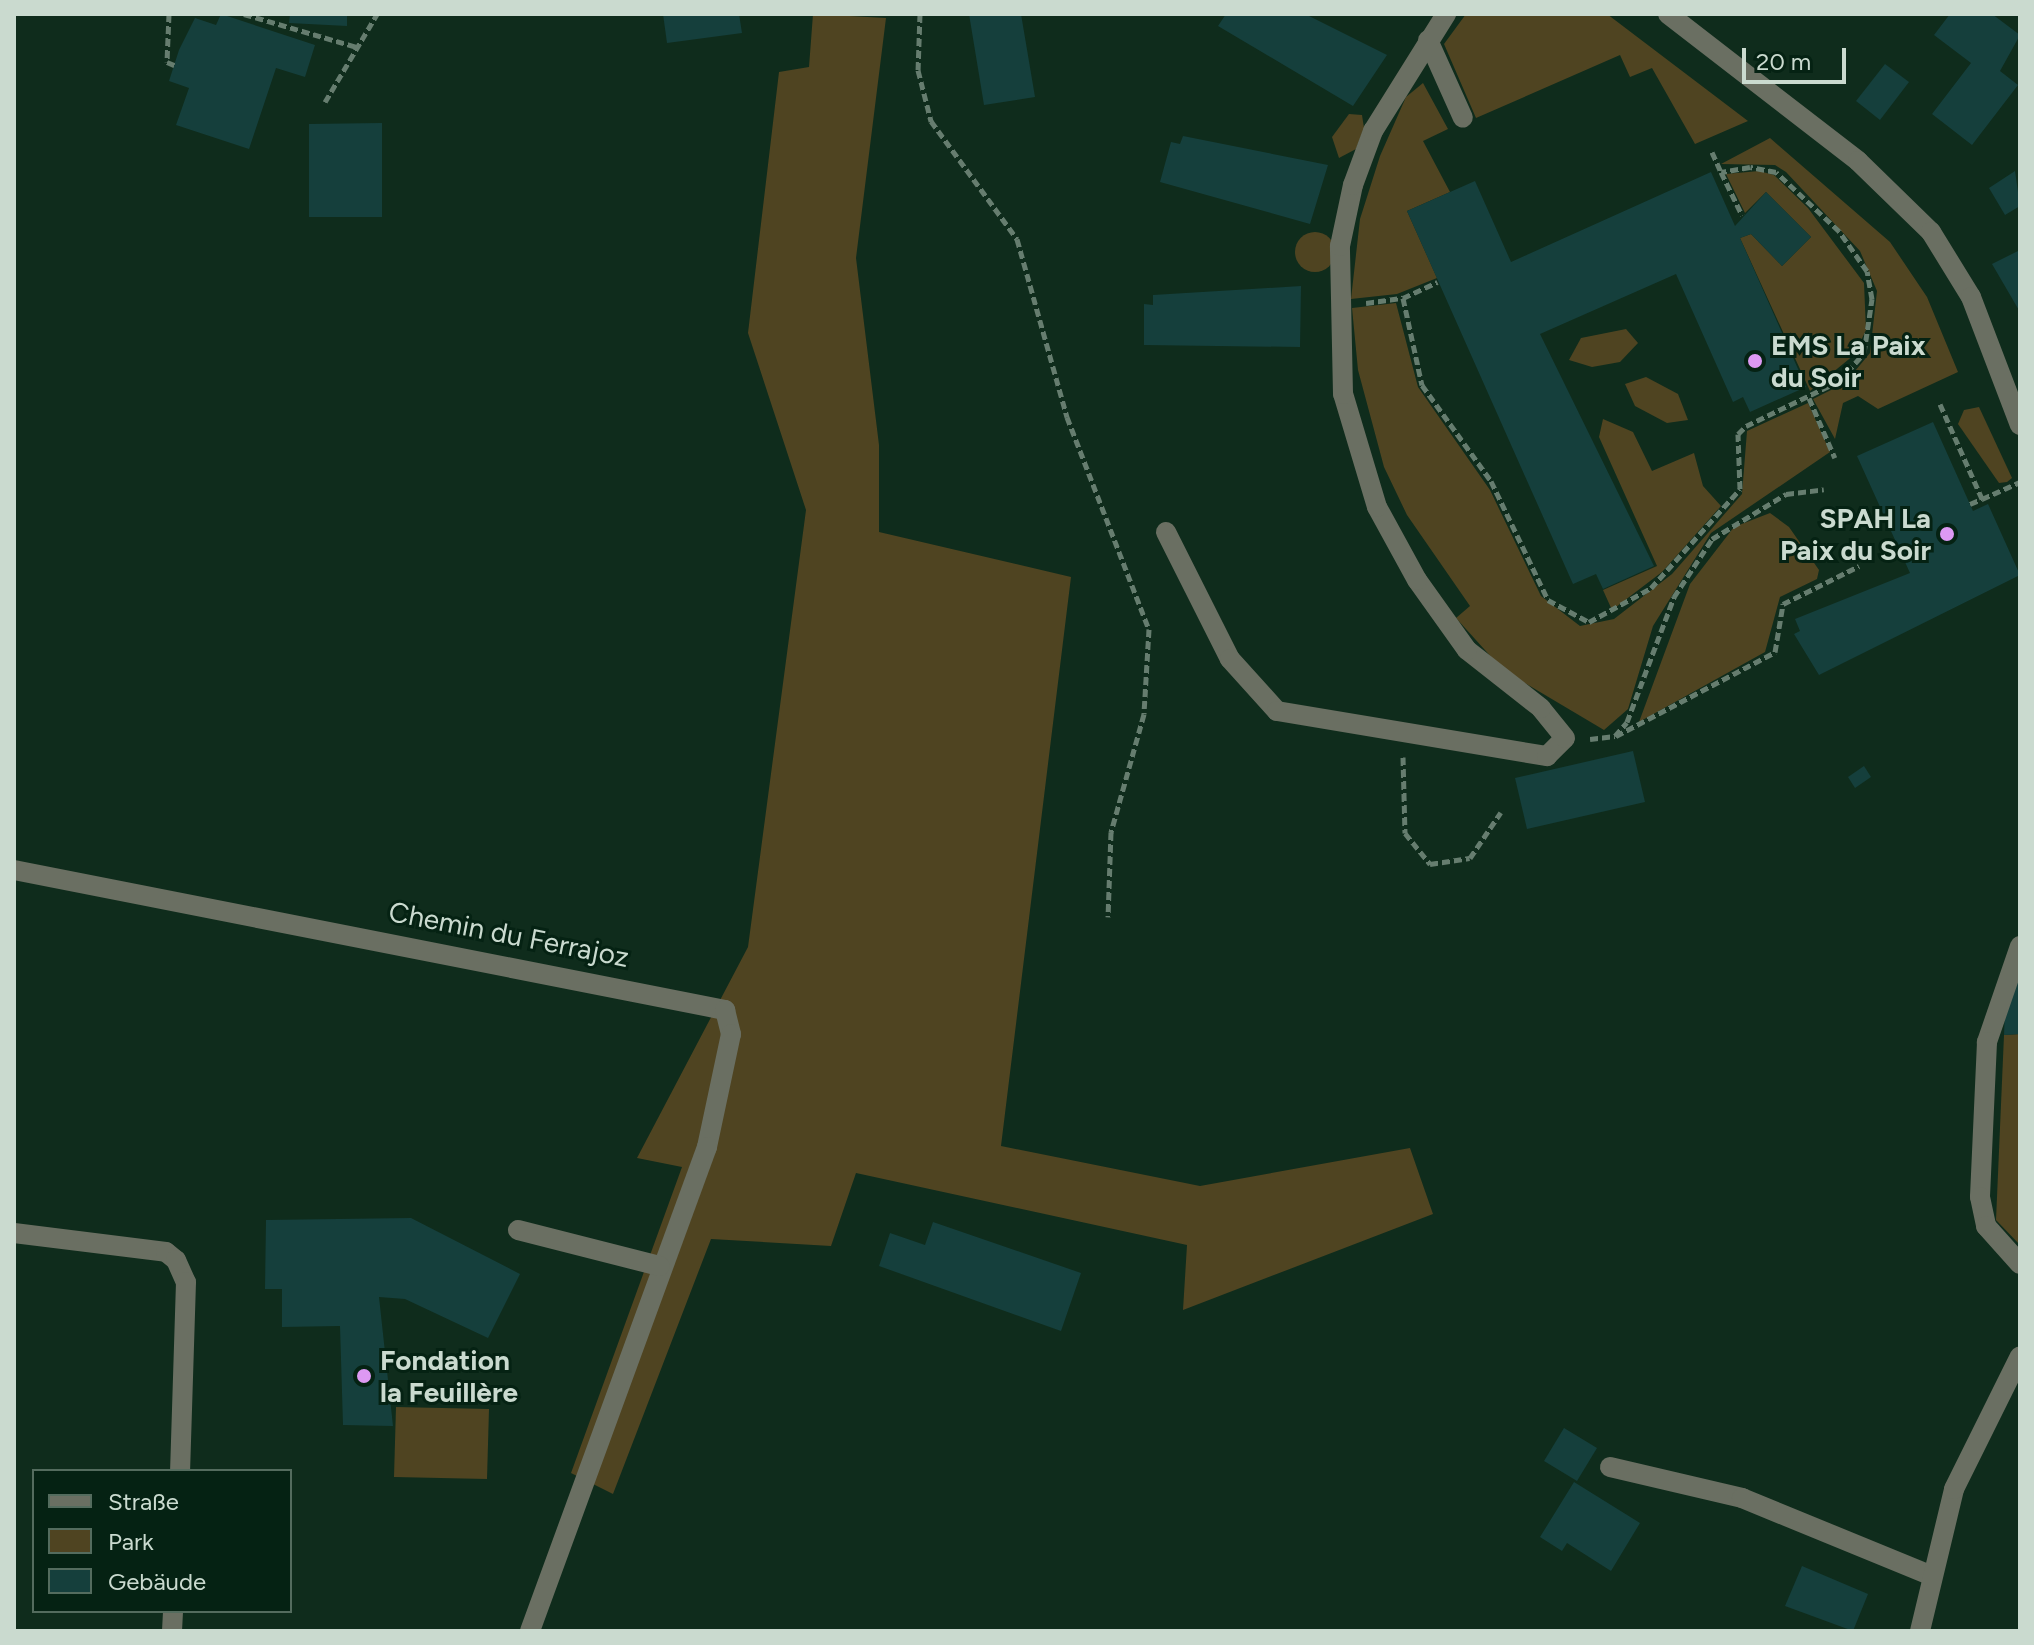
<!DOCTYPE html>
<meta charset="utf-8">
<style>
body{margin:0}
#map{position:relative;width:2034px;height:1645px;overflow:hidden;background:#0f2c1c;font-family:Figtree,sans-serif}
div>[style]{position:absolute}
.green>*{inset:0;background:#4f4421}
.round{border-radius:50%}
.building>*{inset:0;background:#153f3c}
.path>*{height:5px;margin-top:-2.5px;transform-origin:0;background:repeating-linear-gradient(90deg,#667d6f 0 8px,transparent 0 12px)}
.minor>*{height:20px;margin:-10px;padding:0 10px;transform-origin:10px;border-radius:10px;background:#6a6f62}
.dots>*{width:22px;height:22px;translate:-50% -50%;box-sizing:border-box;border:4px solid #052213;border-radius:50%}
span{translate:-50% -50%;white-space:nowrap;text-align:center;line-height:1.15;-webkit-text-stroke:6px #052213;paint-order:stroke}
.poi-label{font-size:28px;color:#cadacf;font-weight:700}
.left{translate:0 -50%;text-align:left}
.right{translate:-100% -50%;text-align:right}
.street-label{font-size:28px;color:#cadacf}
.frame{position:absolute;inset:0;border:16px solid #cadacf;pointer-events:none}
.legend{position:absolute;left:32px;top:1469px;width:260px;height:144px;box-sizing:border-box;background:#052213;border:2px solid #546c5e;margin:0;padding:10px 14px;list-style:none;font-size:24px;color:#cadacf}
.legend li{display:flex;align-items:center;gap:16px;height:40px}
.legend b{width:40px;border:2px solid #546c5e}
.scale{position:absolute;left:1742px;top:48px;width:104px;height:36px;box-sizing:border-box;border:4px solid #cadacf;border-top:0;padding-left:10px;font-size:24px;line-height:28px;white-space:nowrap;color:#cadacf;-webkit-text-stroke:6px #052213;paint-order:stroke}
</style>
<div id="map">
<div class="green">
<i style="clip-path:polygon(813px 14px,886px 18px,856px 258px,879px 445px,879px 532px,1071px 577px,1001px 1146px,1200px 1186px,1410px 1148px,1433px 1214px,1183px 1310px,1187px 1245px,856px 1173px,831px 1246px,711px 1239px,613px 1494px,571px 1473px,682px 1167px,637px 1158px,748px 947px,806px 510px,748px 333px,779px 72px,809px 67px)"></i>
<i style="clip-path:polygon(1466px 14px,1607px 14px,1748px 121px,1695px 144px,1652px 68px,1630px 77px,1620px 55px,1476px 118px,1444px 44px)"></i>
<i style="clip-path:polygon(1423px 83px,1448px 129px,1423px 141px,1450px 192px,1407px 211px,1437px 278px,1397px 294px,1351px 299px,1360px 219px,1380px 156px,1406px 97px)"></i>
<i style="clip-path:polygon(1349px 114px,1362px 115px,1364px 128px,1356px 149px,1339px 158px,1332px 137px)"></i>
<i style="clip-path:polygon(1770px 138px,1890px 242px,1927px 297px,1958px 372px,1878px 409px,1858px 396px,1843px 403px,1835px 439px,1813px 399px,1845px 383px,1870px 353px,1877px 291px,1860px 251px,1786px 172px,1775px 165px,1721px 164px)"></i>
<i style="clip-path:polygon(1759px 171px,1774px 175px,1808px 208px,1864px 283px,1866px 330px,1854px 355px,1810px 391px,1740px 238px,1751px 234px,1782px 266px,1811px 237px,1766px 192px,1745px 213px,1726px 174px)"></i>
<i class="round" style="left:1295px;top:232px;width:40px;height:40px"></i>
<i style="clip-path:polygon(1396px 303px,1418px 387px,1490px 490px,1541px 596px,1580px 626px,1614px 619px,1672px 574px,1742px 494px,1747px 431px,1808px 403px,1830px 452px,1711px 533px,1653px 626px,1628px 709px,1604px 730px,1503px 670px,1456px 618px,1470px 606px,1407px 515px,1384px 467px,1358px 370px,1352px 308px)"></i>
<i style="clip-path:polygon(1626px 329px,1638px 343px,1620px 362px,1592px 367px,1569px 360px,1581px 338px)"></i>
<i style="clip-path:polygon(1646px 377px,1678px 394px,1688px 420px,1667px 423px,1635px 406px,1625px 384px)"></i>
<i style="clip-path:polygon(1979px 407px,2012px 478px,2007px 482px,1999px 483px,1958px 424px,1964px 410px)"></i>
<i style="clip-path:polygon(1603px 419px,1633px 432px,1652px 471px,1694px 453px,1703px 486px,1721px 506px,1662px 572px,1612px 610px,1603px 590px,1657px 566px,1599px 437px)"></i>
<i style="clip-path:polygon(1770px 513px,1789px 527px,1819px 570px,1817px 579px,1780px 597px,1765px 652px,1639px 722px,1690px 584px,1734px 527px)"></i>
<i style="clip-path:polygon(2020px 1034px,2020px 1245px,1996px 1220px,2004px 1035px)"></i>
<i style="clip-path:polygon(396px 1407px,489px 1409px,487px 1479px,394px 1477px)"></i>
</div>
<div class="building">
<i style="clip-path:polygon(221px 14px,315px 45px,305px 77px,276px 68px,249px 149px,176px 125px,189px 88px,169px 81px,179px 50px,195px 18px,216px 25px)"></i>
<i style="clip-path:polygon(290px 14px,347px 14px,347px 26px,289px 23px)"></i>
<i style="clip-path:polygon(663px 14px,739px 14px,742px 33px,667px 43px)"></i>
<i style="clip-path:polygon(969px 14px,1021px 14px,1035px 97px,984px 105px)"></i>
<i style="clip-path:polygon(1226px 14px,1305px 14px,1387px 55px,1353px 106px,1218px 26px)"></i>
<i style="clip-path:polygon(1950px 14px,1992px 14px,2020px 35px,2000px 71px,2018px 85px,1972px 145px,1932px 114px,1971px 63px,1934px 35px)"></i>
<i style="clip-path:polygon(1885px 64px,1909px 82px,1880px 120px,1856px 101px)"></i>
<i style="clip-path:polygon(382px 123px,382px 217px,309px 217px,309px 124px)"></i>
<i style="clip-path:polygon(1183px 136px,1328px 165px,1310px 224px,1160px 182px,1171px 142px,1180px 144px)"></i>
<i style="clip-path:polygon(2015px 171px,2020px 206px,2005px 215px,1989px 188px)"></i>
<i style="clip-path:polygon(1711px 172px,1735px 226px,1766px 192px,1811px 237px,1782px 266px,1751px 234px,1740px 238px,1806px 387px,1750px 412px,1743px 397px,1733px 402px,1676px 274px,1540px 334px,1654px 566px,1603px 589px,1596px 574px,1573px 584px,1407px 211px,1475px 181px,1511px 262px)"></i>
<i style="clip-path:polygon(2020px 250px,2020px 312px,1992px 264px)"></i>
<i style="clip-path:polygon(1301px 286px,1300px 347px,1144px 345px,1144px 304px,1153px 305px,1153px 295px)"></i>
<i style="clip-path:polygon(1933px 422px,1973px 511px,1988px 504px,2020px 575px,1819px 675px,1794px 634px,1800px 631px,1795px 619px,1910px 573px,1857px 456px)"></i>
<i style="clip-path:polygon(1633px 751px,1645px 802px,1527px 829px,1515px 778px)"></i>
<i style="clip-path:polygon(1864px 766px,1871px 777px,1855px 788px,1848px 777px)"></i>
<i style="clip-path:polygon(2020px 974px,2020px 1034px,2004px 1035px,2005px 1009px)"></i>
<i style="clip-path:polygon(411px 1218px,520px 1274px,488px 1338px,405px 1299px,379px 1297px,393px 1426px,343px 1425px,340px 1326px,282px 1327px,282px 1289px,265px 1289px,266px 1220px)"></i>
<i style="clip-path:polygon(933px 1222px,1081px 1273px,1061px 1331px,879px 1266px,890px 1233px,925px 1245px)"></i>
<i style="clip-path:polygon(1564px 1428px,1597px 1448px,1577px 1481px,1544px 1461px)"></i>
<i style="clip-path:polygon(1574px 1482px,1640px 1523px,1611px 1571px,1567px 1543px,1562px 1551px,1540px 1537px)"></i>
<i style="clip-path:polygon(1802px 1566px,1868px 1594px,1853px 1631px,1785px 1606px)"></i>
</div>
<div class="path">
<i style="left:169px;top:14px;width:48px;rotate:92.4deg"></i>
<i style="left:167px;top:62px;width:8px;rotate:23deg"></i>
<i style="left:244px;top:14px;width:118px;rotate:16.3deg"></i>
<i style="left:920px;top:14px;width:56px;rotate:92deg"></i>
<i style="left:918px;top:70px;width:53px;rotate:75.7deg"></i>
<i style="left:931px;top:121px;width:146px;rotate:53.9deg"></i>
<i style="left:1017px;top:239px;width:185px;rotate:74.3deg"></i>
<i style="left:1067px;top:417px;width:227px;rotate:68.9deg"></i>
<i style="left:1149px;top:629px;width:85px;rotate:93.4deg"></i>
<i style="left:1144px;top:714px;width:123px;rotate:105.6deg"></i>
<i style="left:1111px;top:832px;width:85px;rotate:92deg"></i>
<i style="left:325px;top:102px;width:102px;rotate:-59.4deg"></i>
<i style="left:1712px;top:152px;width:22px;rotate:66deg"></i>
<i style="left:1403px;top:298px;width:89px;rotate:77.7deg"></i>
<i style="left:1422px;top:385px;width:118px;rotate:54.3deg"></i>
<i style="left:1491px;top:481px;width:132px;rotate:64.4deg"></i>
<i style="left:1548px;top:600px;width:47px;rotate:28.2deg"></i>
<i style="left:1589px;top:622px;width:71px;rotate:-28.7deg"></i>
<i style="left:1651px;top:588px;width:133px;rotate:-48deg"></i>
<i style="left:1740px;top:489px;width:55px;rotate:-92.1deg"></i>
<i style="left:1738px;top:434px;width:11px;rotate:-45deg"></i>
<i style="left:1746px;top:426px;width:103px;rotate:-25.8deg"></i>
<i style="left:1839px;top:381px;width:38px;rotate:-48deg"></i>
<i style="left:1864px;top:353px;width:55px;rotate:-81.6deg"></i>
<i style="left:1872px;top:299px;width:28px;rotate:-100deg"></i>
<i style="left:1867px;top:271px;width:49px;rotate:-125deg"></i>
<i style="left:1839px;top:231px;width:86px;rotate:-136.9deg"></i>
<i style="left:1776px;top:172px;width:26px;rotate:-169deg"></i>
<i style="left:1750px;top:167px;width:29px;rotate:170deg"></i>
<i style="left:1721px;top:172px;width:48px;rotate:64deg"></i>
<i style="left:1366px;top:303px;width:37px;rotate:-8deg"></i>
<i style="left:1403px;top:298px;width:38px;rotate:-25deg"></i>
<i style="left:1809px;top:398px;width:65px;rotate:66.6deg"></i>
<i style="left:1940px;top:404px;width:104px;rotate:66.1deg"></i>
<i style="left:1982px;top:499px;width:42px;rotate:-24.1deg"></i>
<i style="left:1970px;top:504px;width:13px;rotate:-23deg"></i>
<i style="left:1616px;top:736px;width:180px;rotate:-27.8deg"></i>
<i style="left:1775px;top:652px;width:49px;rotate:-80.5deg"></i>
<i style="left:1783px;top:604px;width:85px;rotate:-26.6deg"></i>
<i style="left:1590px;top:739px;width:25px;rotate:-7deg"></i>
<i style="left:1615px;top:736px;width:18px;rotate:-49deg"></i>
<i style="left:1627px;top:722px;width:134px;rotate:-69.4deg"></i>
<i style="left:1674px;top:597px;width:69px;rotate:-56.8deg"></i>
<i style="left:1712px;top:539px;width:87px;rotate:-31.3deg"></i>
<i style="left:1786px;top:494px;width:38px;rotate:-7deg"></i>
<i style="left:1403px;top:757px;width:76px;rotate:88.5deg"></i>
<i style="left:1405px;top:833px;width:40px;rotate:51deg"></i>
<i style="left:1430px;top:864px;width:40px;rotate:-8.5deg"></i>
<i style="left:1470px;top:858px;width:55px;rotate:-56deg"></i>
</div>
<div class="minor">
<i style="left:1668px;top:14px;width:240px;rotate:37.7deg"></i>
<i style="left:1858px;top:161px;width:102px;rotate:44.2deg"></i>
<i style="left:1931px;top:232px;width:76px;rotate:58.4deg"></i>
<i style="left:1971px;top:297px;width:137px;rotate:69.1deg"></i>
<i style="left:1428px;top:40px;width:85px;rotate:65.8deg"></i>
<i style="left:1166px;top:532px;width:142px;rotate:63.3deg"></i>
<i style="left:1230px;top:659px;width:70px;rotate:47.9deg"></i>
<i style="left:1277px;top:711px;width:274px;rotate:9.5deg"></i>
<i style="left:1547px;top:756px;width:25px;rotate:-45deg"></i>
<i style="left:1565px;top:738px;width:38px;rotate:-129deg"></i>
<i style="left:1541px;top:708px;width:94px;rotate:-141.9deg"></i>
<i style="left:1467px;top:650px;width:86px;rotate:-125.5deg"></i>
<i style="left:1417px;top:580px;width:83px;rotate:-118.7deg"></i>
<i style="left:1377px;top:507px;width:118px;rotate:-106.7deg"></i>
<i style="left:1343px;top:394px;width:148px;rotate:-91.2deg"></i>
<i style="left:1340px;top:246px;width:62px;rotate:-78deg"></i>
<i style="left:1353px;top:185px;width:58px;rotate:-69.7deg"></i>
<i style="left:1373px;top:131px;width:138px;rotate:-58deg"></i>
<i style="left:14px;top:870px;width:725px;rotate:11.14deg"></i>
<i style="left:725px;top:1010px;width:25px;rotate:76deg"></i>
<i style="left:731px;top:1034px;width:116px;rotate:102deg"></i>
<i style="left:707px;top:1147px;width:515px;rotate:110.09deg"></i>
<i style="left:2020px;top:946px;width:102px;rotate:109deg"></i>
<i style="left:1987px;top:1042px;width:155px;rotate:92.6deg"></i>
<i style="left:1980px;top:1197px;width:30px;rotate:78deg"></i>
<i style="left:1986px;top:1226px;width:51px;rotate:48.2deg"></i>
<i style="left:518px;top:1230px;width:146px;rotate:14.3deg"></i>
<i style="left:14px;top:1233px;width:153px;rotate:7.1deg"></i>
<i style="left:166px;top:1252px;width:13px;rotate:39deg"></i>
<i style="left:176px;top:1260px;width:24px;rotate:66deg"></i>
<i style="left:186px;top:1282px;width:189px;rotate:91.8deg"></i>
<i style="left:1610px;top:1467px;width:136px;rotate:13.2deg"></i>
<i style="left:1742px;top:1498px;width:205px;rotate:22.3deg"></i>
<i style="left:172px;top:1631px;width:20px;rotate:-87deg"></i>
<i style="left:1920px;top:1631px;width:146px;rotate:-76.5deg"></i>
<i style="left:1954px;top:1489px;width:148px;rotate:-63.6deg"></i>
</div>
<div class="dots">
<i style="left:1755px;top:361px;background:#dd99f3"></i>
<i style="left:1947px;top:534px;background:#dd99f3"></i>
<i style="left:364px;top:1376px;background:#dd99f3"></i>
</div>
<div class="poi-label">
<span class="left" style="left:1771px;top:361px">EMS La Paix<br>du Soir</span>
<span class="right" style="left:1931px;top:534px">SPAH La<br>Paix du Soir</span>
<span class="left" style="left:380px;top:1376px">Fondation<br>la Feuillère</span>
</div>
<div class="street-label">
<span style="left:509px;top:934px;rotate:11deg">Chemin du Ferrajoz</span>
</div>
<div class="frame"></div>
<ul class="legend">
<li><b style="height:10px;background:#6a6f62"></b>Straße</li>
<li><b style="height:22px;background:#4f4421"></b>Park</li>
<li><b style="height:22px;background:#153f3c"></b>Gebäude</li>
</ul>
<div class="scale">20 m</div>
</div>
